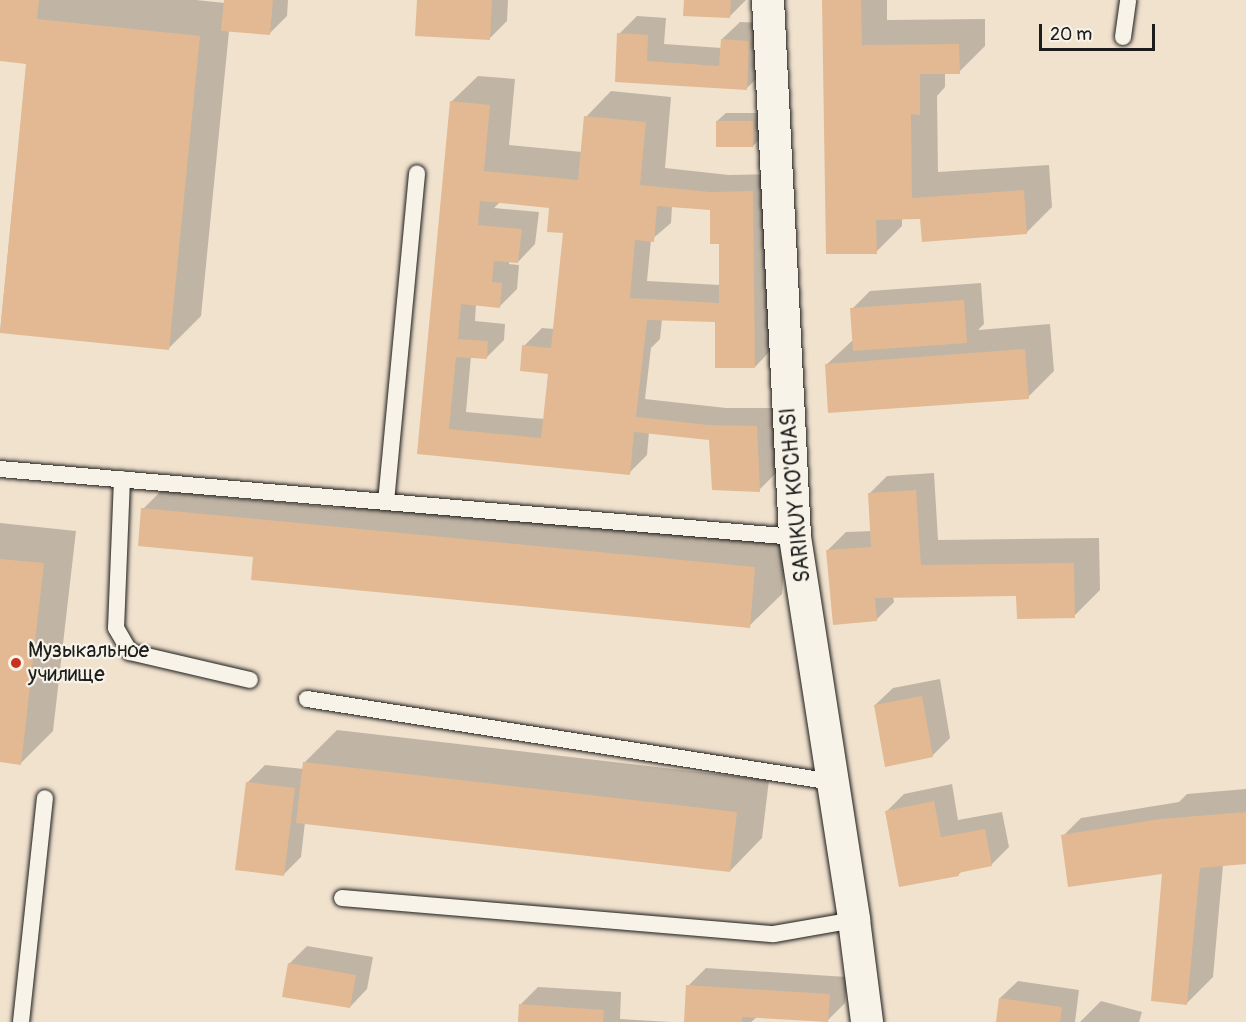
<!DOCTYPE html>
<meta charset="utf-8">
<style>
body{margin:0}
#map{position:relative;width:1246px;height:1022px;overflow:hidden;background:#f1e2ce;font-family:Pangolin,sans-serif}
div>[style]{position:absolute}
.shadow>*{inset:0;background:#0003}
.building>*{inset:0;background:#e2b992}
.roads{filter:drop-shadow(0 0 2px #1c1c1c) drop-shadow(0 0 2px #1c1c1c)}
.lane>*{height:16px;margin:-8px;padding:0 8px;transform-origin:8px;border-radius:8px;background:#f7f3e8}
.street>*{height:32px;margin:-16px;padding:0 16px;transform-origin:16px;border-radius:16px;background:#f7f3e8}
.dots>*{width:16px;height:16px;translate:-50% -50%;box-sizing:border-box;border:3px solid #f7f3e8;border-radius:50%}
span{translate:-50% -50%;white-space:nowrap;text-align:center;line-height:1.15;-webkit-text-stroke:4.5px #f7f3e8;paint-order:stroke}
.street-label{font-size:21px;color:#1c1c1c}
.poi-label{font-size:21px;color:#1c1c1c}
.left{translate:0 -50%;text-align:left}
.scale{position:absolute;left:1039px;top:24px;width:116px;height:27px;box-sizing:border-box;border:3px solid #1c1c1c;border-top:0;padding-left:8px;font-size:18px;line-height:21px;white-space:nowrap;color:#1c1c1c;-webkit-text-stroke:4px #f7f3e8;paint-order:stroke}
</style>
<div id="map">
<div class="shadow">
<i style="clip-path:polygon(0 0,196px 0,225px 3px,225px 0,288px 0,287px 16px,269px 34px,229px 31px,201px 316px,169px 348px,0 332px,27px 62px,0 60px)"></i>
<i style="clip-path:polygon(419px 0,508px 0,507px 21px,489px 39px)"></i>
<i style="clip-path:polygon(686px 0,746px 0,730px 16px)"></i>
<i style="clip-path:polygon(823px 0,887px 0,887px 20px,985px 19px,985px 46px,959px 72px,945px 72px,945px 87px,937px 96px,938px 172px,1049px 165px,1052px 207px,1026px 233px,922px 218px,902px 218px,902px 226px,876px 252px)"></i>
<i style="clip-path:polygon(637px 16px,666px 18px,664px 44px,722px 48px,722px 39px,740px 22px,767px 23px,764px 71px,747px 88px,616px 81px,619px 34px)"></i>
<i style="clip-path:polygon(evenodd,478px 76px,515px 79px,509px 145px,582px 152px,586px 117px,611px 91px,671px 97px,665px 168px,729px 175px,770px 174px,772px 349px,755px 367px,717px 320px,662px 319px,660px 339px,651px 348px,645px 399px,726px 408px,775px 408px,777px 472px,759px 490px,711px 439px,649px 432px,647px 455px,629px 473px,419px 452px,452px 101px,478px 76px,500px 202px,551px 206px,565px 232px,554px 329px,542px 328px,524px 346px,549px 373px,544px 419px,466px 412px,471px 356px,486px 358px,504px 340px,505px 324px,475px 321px,476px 304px,499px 307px,517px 289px,519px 265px,509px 264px,509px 261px,518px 262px,535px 244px,539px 212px,494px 208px,500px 202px,478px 76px,672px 206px,711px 209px,720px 243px,720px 285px,647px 281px,651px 240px,671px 223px,672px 206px)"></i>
<i style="clip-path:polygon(726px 113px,761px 113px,762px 137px,753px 146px,717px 121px)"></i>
<i style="clip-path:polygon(981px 283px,984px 324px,978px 330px,1050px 324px,1054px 371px,1028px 397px,826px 365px,854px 339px,852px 309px,870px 291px)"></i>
<i style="clip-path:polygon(934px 473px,938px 540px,1099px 538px,1100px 590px,1074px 616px,1018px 594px,893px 596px,894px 602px,876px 620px,828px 550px,846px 532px,872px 531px,870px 493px,887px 476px)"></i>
<i style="clip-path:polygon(161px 491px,340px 508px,355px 494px,787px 535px,782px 594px,749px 626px,255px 556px,143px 509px)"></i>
<i style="clip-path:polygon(0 523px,76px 531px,53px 731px,21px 763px,0 761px)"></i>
<i style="clip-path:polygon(940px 679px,950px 738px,932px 756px,875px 705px,893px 688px)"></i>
<i style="clip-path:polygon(337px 730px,769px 780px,762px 838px,730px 871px,305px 822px,301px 857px,283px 875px,247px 783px,265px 765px,304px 769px,304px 763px)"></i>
<i style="clip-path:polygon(952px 784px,958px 820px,1002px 812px,1009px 847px,991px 865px,962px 871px,958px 875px,886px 812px,904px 794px)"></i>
<i style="clip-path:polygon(1246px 789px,1246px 863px,1223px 865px,1213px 977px,1187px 1003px,1164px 870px,1063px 836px,1081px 818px,1179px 802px,1187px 794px)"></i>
<i style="clip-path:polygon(307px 946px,373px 957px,367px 989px,350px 1007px,289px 964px)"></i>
<i style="clip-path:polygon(706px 968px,847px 977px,845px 1003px,827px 1021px,757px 1017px,751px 1022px,686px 1022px,688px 986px)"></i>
<i style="clip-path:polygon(1018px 981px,1079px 990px,1075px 1022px,997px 1022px,1000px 998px)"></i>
<i style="clip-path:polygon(538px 987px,621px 992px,620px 1019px,671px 1022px,519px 1022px,520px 1005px)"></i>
<i style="clip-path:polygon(1101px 1001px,1142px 1012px,1139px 1022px,1080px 1022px)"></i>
</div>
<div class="building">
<i style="clip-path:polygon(0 0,39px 0,37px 19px,200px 36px,169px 350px,0 333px,26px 64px,0 61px)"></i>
<i style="clip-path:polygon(224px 0,273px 0,270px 35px,221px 31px)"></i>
<i style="clip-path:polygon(417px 0,492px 0,490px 40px,415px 36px)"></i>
<i style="clip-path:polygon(684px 0,731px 0,730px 18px,683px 16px)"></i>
<i style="clip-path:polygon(822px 0,861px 0,862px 45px,959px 44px,960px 74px,920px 74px,920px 115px,911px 114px,912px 198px,1024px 190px,1027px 234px,922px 242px,920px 219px,876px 220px,877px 254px,826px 254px)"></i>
<i style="clip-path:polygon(617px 33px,648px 35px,647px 61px,719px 66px,721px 39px,749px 41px,747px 90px,615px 82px)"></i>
<i style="clip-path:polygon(evenodd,450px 101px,490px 105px,484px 171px,578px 180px,584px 116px,646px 122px,640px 185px,710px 192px,753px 191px,755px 368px,715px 368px,715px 322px,647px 320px,636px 417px,708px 425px,757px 426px,760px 492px,712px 490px,709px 440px,634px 432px,630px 475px,417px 454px,450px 101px,480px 201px,549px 208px,547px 232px,563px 233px,551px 348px,522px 345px,520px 371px,548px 374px,541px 438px,449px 429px,456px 357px,487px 359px,488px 341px,458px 339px,461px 304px,500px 308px,502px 283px,492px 282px,494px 261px,518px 263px,522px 229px,478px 225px,480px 201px,450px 101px,657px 206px,710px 210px,710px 244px,719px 244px,719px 303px,630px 298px,635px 240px,654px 242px,657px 206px)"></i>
<i style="clip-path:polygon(716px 121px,753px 121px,753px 147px,716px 147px)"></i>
<i style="clip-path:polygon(964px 300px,967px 343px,853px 351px,850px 308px)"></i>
<i style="clip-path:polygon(1025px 349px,1029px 399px,828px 413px,825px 364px)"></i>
<i style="clip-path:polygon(916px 490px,921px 565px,1074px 563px,1075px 618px,1017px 619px,1016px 596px,875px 598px,877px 621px,833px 625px,826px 550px,871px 547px,868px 493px)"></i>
<i style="clip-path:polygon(141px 508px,755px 567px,750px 628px,251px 580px,253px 557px,138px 546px)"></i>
<i style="clip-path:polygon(0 559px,44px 563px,21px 765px,0 762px)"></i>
<i style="clip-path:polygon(922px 696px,933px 757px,885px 767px,874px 705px)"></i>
<i style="clip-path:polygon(303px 762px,737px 812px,730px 872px,296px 823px)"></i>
<i style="clip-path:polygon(246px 782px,295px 788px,284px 876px,235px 870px)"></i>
<i style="clip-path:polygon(934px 801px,941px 837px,985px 829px,992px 866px,958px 873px,959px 876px,899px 887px,885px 811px)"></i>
<i style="clip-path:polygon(1246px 812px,1246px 864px,1200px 868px,1187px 1005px,1151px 1001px,1162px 874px,1068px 887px,1061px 835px,1160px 819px)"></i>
<i style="clip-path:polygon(288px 963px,356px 975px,350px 1008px,282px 997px)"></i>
<i style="clip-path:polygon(686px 985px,830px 994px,828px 1022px,742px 1017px,742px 1022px,684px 1022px)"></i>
<i style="clip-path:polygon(999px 998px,1062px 1007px,1060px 1022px,996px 1022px)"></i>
<i style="clip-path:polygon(519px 1004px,604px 1010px,603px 1022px,518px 1022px)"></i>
</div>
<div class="roads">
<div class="lane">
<i style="left:1123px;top:37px;width:37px;rotate:-82deg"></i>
<i style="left:0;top:469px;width:798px;rotate:4.89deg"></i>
<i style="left:122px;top:479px;width:149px;rotate:92.3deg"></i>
<i style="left:116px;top:628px;width:28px;rotate:60deg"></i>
<i style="left:130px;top:652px;width:123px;rotate:13.1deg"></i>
<i style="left:386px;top:502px;width:330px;rotate:-84.6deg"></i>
<i style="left:307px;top:699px;width:533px;rotate:8.97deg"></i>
<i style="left:342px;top:898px;width:433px;rotate:4.8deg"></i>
<i style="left:774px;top:934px;width:81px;rotate:-9.9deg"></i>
<i style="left:21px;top:1022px;width:225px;rotate:-83.9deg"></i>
</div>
<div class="street">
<i style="left:768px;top:0;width:538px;rotate:87.12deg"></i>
<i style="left:795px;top:537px;width:388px;rotate:81.2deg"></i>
<i style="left:854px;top:920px;width:103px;rotate:82.7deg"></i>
</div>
</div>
<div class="dots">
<i style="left:16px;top:663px;background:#c8321e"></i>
</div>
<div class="street-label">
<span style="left:796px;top:495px;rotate:-95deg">SARIKUY KO'CHASI</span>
</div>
<div class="poi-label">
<span class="left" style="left:28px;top:663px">Музыкальное<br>училище</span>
</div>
<div class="scale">20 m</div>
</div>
